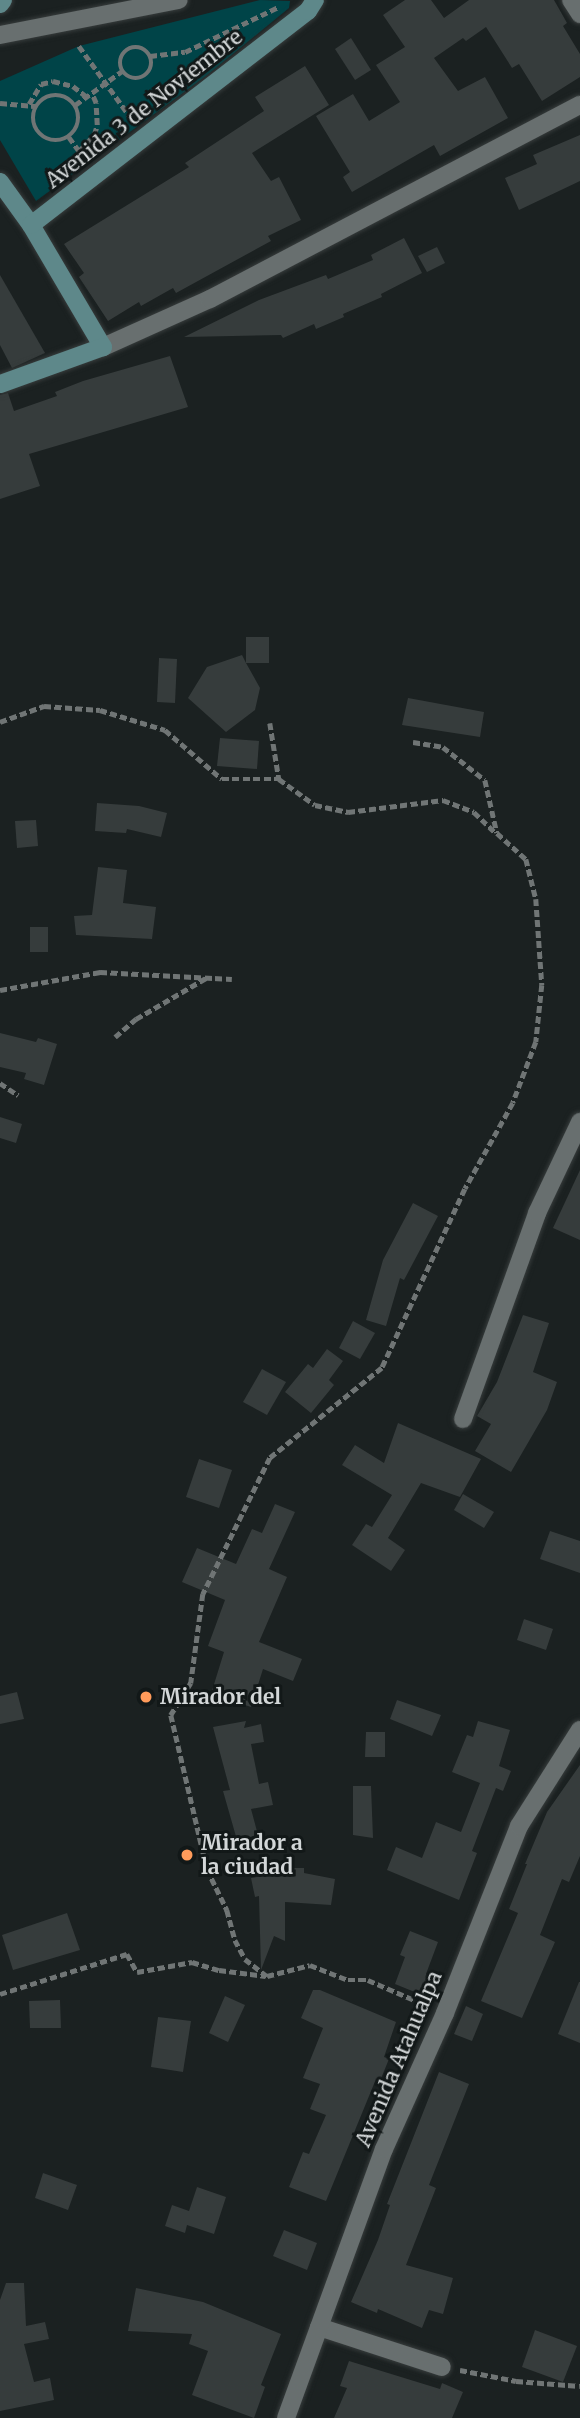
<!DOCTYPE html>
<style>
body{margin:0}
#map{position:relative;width:580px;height:2418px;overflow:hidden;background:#1b2121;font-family:Merriweather,serif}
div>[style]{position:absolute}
.green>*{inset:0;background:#004448}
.building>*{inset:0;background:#363c3c}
.path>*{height:4.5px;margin-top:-2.25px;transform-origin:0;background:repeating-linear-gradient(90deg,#707575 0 7px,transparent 0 10.5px)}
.path>.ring{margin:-2.25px;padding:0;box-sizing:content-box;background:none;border:4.5px solid #707575;border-radius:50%}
.roads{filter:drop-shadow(0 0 2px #373c3c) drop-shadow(0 0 2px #373c3c)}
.minor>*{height:18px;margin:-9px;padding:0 9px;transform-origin:9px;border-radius:9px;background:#686f6f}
.secondary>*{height:18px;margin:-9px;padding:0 9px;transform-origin:9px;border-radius:9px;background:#5e888a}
.dots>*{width:19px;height:19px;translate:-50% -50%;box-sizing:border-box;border:4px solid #121818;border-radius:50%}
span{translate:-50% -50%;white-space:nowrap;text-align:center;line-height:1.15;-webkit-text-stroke:6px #121818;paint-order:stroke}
.street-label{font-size:21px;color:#d3d7d8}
.poi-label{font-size:21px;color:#d3d7d8;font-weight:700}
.left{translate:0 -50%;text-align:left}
</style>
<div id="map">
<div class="green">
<i style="clip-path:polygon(260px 0,290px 1px,289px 8px,206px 76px,36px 201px,0 140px,0 81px,79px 46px)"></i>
</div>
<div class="building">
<i style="clip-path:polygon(405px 0,431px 0,444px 18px,469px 0,554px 0,567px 23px,563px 26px,580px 54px,580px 77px,542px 101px,519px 64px,512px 68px,486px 27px,466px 41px,463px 38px,434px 58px,458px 91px,485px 77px,508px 118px,440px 156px,434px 145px,352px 192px,343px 177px,350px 172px,316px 116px,353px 94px,369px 121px,400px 102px,376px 65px,405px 47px,383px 15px)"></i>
<i style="clip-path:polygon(351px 38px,371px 70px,355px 80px,335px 49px)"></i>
<i style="clip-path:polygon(305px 66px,329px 105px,252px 153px,271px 181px,279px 177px,301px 220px,268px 236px,271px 241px,176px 293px,173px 288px,141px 306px,139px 302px,108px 321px,79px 277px,84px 273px,64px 244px,189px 167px,185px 163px,264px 111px,255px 97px)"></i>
<i style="clip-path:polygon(580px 135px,580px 181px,519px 210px,505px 178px,537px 164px,533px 155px)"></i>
<i style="clip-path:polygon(404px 238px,422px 273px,381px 294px,382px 297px,343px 314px,344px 317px,316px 329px,314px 324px,283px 338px,281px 335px,184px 337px,259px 300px,326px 275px,328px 279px,373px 260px,371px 255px)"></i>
<i style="clip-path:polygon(437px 247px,445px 263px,427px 272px,418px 256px)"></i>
<i style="clip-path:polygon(0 275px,45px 353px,12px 368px,0 345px)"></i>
<i style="clip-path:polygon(170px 356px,188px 407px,29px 454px,40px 486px,0 499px,0 395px,8px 393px,14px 411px,57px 396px,55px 392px,83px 381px)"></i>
<i style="clip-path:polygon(246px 637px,269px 637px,269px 663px,246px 663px,260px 688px,255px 710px,226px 732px,188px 698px,207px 667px,242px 655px,246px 663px)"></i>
<i style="clip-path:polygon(159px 658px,177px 659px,175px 703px,157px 702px)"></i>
<i style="clip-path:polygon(408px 698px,484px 712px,480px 737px,402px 725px)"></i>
<i style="clip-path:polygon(220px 738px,259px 741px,257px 769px,217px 766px)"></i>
<i style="clip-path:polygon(97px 803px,139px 806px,167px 813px,161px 837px,127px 829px,126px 833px,95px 831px)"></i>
<i style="clip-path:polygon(36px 820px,38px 846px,17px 848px,15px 821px)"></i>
<i style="clip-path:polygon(98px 867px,127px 870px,123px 903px,156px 907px,152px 939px,76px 935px,74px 916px,92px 915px)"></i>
<i style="clip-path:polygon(30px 927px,48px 927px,48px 952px,30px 952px)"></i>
<i style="clip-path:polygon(0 1033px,36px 1042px,38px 1038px,57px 1044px,44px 1085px,24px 1079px,26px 1073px,0 1067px)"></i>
<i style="clip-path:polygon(0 1117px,22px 1124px,16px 1143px,0 1138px)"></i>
<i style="clip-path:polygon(580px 1170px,580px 1240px,553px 1228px)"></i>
<i style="clip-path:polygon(413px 1203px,438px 1216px,404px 1280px,400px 1278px,386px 1326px,366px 1320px,383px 1260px)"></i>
<i style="clip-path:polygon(523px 1315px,549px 1323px,533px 1372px,557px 1382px,547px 1410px,511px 1472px,475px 1451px,491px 1424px,477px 1416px,497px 1382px)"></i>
<i style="clip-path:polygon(353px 1321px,375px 1333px,360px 1359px,339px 1348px)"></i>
<i style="clip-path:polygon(327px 1349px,343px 1361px,329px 1380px,334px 1385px,311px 1413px,285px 1392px,308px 1364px,313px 1368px)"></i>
<i style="clip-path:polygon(262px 1369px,286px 1382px,267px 1415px,243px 1402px)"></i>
<i style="clip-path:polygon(398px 1423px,481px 1459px,460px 1497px,421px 1483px,388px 1538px,405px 1550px,391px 1571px,352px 1545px,366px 1524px,372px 1527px,392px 1495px,342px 1465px,355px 1445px,384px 1463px)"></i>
<i style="clip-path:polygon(199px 1459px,232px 1470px,219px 1508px,186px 1497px)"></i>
<i style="clip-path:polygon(463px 1494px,494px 1512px,484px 1528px,454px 1510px)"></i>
<i style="clip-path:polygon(275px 1504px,295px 1512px,269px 1569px,287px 1577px,259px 1642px,302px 1659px,293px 1681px,263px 1669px,251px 1707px,211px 1694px,224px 1652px,208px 1646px,225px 1600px,182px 1582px,197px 1548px,236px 1564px,252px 1529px,262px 1533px)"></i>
<i style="clip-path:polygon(550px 1531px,580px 1541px,580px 1573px,540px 1559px)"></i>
<i style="clip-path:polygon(524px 1619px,553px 1629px,546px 1650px,517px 1640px)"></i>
<i style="clip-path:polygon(17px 1692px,24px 1719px,0 1724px,0 1696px)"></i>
<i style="clip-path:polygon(397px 1700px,441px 1715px,432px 1736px,390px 1719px)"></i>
<i style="clip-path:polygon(246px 1721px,244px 1728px,261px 1724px,264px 1742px,251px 1744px,259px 1784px,268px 1782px,273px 1805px,251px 1809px,258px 1835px,237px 1840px,223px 1791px,230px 1790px,213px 1727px)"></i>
<i style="clip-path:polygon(478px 1721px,510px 1730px,499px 1766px,511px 1771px,503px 1791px,496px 1788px,472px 1851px,477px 1853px,459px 1900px,387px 1870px,396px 1847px,422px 1858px,436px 1822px,461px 1832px,480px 1783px,452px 1772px,467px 1735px,473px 1737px)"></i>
<i style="clip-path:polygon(366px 1732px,385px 1732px,385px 1757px,365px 1757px)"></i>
<i style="clip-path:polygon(580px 1765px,580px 1856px,569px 1882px,562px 1879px,540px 1935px,555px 1942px,522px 2018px,481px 2001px,518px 1913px,509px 1909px,527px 1864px,525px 1864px,547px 1812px)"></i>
<i style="clip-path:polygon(353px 1786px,371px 1786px,373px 1838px,353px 1835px)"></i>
<i style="clip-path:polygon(274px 1868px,304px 1868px,304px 1873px,335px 1879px,331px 1905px,285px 1902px,285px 1941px,274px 1936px,261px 1970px,259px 1896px,255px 1897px,251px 1878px,274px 1874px)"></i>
<i style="clip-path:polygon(67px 1913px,80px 1950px,13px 1970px,2px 1935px)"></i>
<i style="clip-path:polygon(410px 1931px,438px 1942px,426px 1974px,430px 1975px,422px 1995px,395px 1984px,405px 1957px,400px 1955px)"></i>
<i style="clip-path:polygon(579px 1982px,580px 1982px,580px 2043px,558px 2034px)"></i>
<i style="clip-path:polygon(313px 1990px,320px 1990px,396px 2022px,384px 2057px,389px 2059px,380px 2081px,376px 2079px,326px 2201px,289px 2187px,303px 2152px,309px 2154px,326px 2115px,310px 2109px,320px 2084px,303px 2078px,323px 2028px,301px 2018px)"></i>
<i style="clip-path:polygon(225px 1996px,245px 2005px,228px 2042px,209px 2033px)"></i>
<i style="clip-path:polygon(60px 2000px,61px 2028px,30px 2028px,29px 2001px)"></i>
<i style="clip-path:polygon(466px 2006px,483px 2014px,472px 2041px,454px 2034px)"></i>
<i style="clip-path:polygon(158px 2017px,191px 2021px,183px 2072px,151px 2067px)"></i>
<i style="clip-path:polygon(439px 2072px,469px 2084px,429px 2185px,436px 2188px,406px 2265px,453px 2278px,443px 2314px,429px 2310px,422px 2328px,378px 2309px,377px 2313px,351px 2302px,378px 2240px,390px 2205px,387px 2204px)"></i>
<i style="clip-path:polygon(43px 2173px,77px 2185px,68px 2210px,35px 2198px)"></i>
<i style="clip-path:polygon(197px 2187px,226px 2197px,214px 2234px,187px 2225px,185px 2233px,165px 2226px,172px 2205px,189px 2211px)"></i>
<i style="clip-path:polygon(284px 2230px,317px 2243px,307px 2270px,273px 2256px)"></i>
<i style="clip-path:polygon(6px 2283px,24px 2283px,26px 2326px,45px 2322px,49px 2339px,24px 2344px,34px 2382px,50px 2378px,54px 2400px,0 2411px,0 2300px)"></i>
<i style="clip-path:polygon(136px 2288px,203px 2302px,281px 2334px,261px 2385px,265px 2387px,254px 2418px,192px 2395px,208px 2351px,189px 2344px,192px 2334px,128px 2331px)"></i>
<i style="clip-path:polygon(535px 2330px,577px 2346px,563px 2382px,522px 2367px)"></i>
<i style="clip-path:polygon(349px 2361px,440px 2389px,442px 2383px,463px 2392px,452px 2418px,334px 2418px,347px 2388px,340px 2386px)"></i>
</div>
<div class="path">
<i style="left:79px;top:46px;width:94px;rotate:54.1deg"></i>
<i class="ring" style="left:120px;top:47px;width:27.5px;height:27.5px"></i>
<i style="left:150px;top:56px;width:35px;rotate:-7deg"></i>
<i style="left:185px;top:52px;width:103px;rotate:-25.8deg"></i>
<i class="ring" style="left:33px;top:95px;width:41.5px;height:41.5px"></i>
<i style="left:0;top:103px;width:37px;rotate:5deg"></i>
<i style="left:29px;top:104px;width:23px;rotate:-59deg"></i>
<i style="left:41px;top:84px;width:12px;rotate:-14deg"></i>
<i style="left:53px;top:81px;width:21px;rotate:14deg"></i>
<i style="left:73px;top:86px;width:18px;rotate:38deg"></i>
<i style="left:75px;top:105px;width:58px;rotate:-35.9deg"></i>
<i style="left:69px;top:137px;width:27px;rotate:54deg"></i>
<i style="left:79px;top:151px;width:22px;rotate:-47deg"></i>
<i style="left:94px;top:135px;width:10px;rotate:-73deg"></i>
<i style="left:97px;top:125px;width:22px;rotate:-93deg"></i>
<i style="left:96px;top:103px;width:10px;rotate:-114deg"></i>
<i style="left:0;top:722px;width:47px;rotate:-20deg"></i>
<i style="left:44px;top:706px;width:56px;rotate:4.1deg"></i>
<i style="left:100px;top:710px;width:68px;rotate:17.1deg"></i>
<i style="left:165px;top:730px;width:75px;rotate:40.7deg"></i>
<i style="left:222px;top:779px;width:57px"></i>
<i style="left:270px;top:723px;width:57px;rotate:80.9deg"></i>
<i style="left:279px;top:779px;width:44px;rotate:35.8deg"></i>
<i style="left:315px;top:805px;width:34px;rotate:12deg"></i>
<i style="left:348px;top:812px;width:96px;rotate:-7.2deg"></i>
<i style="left:443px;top:800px;width:33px;rotate:21deg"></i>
<i style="left:474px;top:812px;width:30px;rotate:44deg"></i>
<i style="left:413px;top:742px;width:30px;rotate:9deg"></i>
<i style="left:443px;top:747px;width:53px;rotate:38.2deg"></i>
<i style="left:485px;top:780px;width:54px;rotate:77.2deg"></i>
<i style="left:497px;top:833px;width:39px;rotate:42deg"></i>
<i style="left:526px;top:859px;width:41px;rotate:76deg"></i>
<i style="left:536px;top:899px;width:86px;rotate:86deg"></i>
<i style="left:542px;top:985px;width:57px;rotate:96deg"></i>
<i style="left:536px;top:1042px;width:65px;rotate:110.7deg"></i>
<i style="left:513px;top:1103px;width:98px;rotate:119.2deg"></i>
<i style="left:465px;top:1189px;width:197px;rotate:114.9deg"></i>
<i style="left:382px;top:1368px;width:144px;rotate:141.2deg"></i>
<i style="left:270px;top:1458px;width:152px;rotate:116.2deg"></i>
<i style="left:203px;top:1594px;width:90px;rotate:97.7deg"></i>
<i style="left:191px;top:1683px;width:38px;rotate:122deg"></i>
<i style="left:171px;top:1715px;width:158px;rotate:76.8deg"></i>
<i style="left:207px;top:1869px;width:46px;rotate:64deg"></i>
<i style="left:227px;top:1910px;width:31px;rotate:75deg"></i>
<i style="left:235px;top:1940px;width:21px;rotate:62deg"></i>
<i style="left:245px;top:1959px;width:28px;rotate:38deg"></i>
<i style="left:267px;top:1976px;width:44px;rotate:-14.3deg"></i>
<i style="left:310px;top:1965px;width:41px;rotate:21.5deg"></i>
<i style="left:348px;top:1980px;width:20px"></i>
<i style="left:368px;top:1980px;width:65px;rotate:23.4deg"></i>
<i style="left:0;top:990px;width:102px;rotate:-10.2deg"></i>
<i style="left:100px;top:972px;width:132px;rotate:3deg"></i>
<i style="left:115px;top:1037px;width:28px;rotate:-41deg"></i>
<i style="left:136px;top:1019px;width:81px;rotate:-30.4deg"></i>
<i style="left:0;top:1083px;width:22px;rotate:34deg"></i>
<i style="left:0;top:1994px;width:133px;rotate:-17.5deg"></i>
<i style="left:127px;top:1954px;width:21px;rotate:61deg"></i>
<i style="left:137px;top:1972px;width:56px;rotate:-10.3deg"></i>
<i style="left:192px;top:1962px;width:28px;rotate:17deg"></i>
<i style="left:219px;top:1970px;width:47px;rotate:7.3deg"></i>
<i style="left:460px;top:2370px;width:57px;rotate:11.1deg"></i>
<i style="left:516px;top:2381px;width:64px;rotate:4.5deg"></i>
</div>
<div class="roads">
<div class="minor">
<i style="left:571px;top:0;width:17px;rotate:57deg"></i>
<i style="left:0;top:35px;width:182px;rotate:-11.1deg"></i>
<i style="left:103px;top:347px;width:117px;rotate:-24.2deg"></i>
<i style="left:210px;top:299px;width:418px;rotate:-27.7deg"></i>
<i style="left:463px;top:1419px;width:219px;rotate:-70.2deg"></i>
<i style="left:537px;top:1213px;width:101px;rotate:-64.7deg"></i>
<i style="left:319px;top:2327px;width:129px;rotate:18deg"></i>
<i style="left:286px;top:2418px;width:286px;rotate:-70deg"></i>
<i style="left:384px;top:2149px;width:149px;rotate:-65.8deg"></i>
<i style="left:445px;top:2013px;width:201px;rotate:-68.4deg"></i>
<i style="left:519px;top:1826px;width:114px;rotate:-57.6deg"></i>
</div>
<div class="secondary">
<i style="left:0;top:4px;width:5px;rotate:-53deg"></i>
<i style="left:0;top:182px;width:53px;rotate:54.2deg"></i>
<i style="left:31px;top:225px;width:142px;rotate:59.5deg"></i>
<i style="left:103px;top:347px;width:109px;rotate:160.2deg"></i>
<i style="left:31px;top:225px;width:350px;rotate:-37.7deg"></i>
<i style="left:308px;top:11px;width:13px;rotate:-58deg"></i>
</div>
</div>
<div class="dots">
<i style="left:146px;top:1697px;background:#ff9b5b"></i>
<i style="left:187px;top:1855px;background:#ff9b5b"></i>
</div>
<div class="street-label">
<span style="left:144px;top:109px;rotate:-38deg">Avenida 3 de Noviembre</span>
<span style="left:399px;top:2059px;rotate:-67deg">Avenida Atahualpa</span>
</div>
<div class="poi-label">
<span class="left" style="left:160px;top:1697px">Mirador del</span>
<span class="left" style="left:201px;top:1855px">Mirador a<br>la ciudad</span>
</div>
</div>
